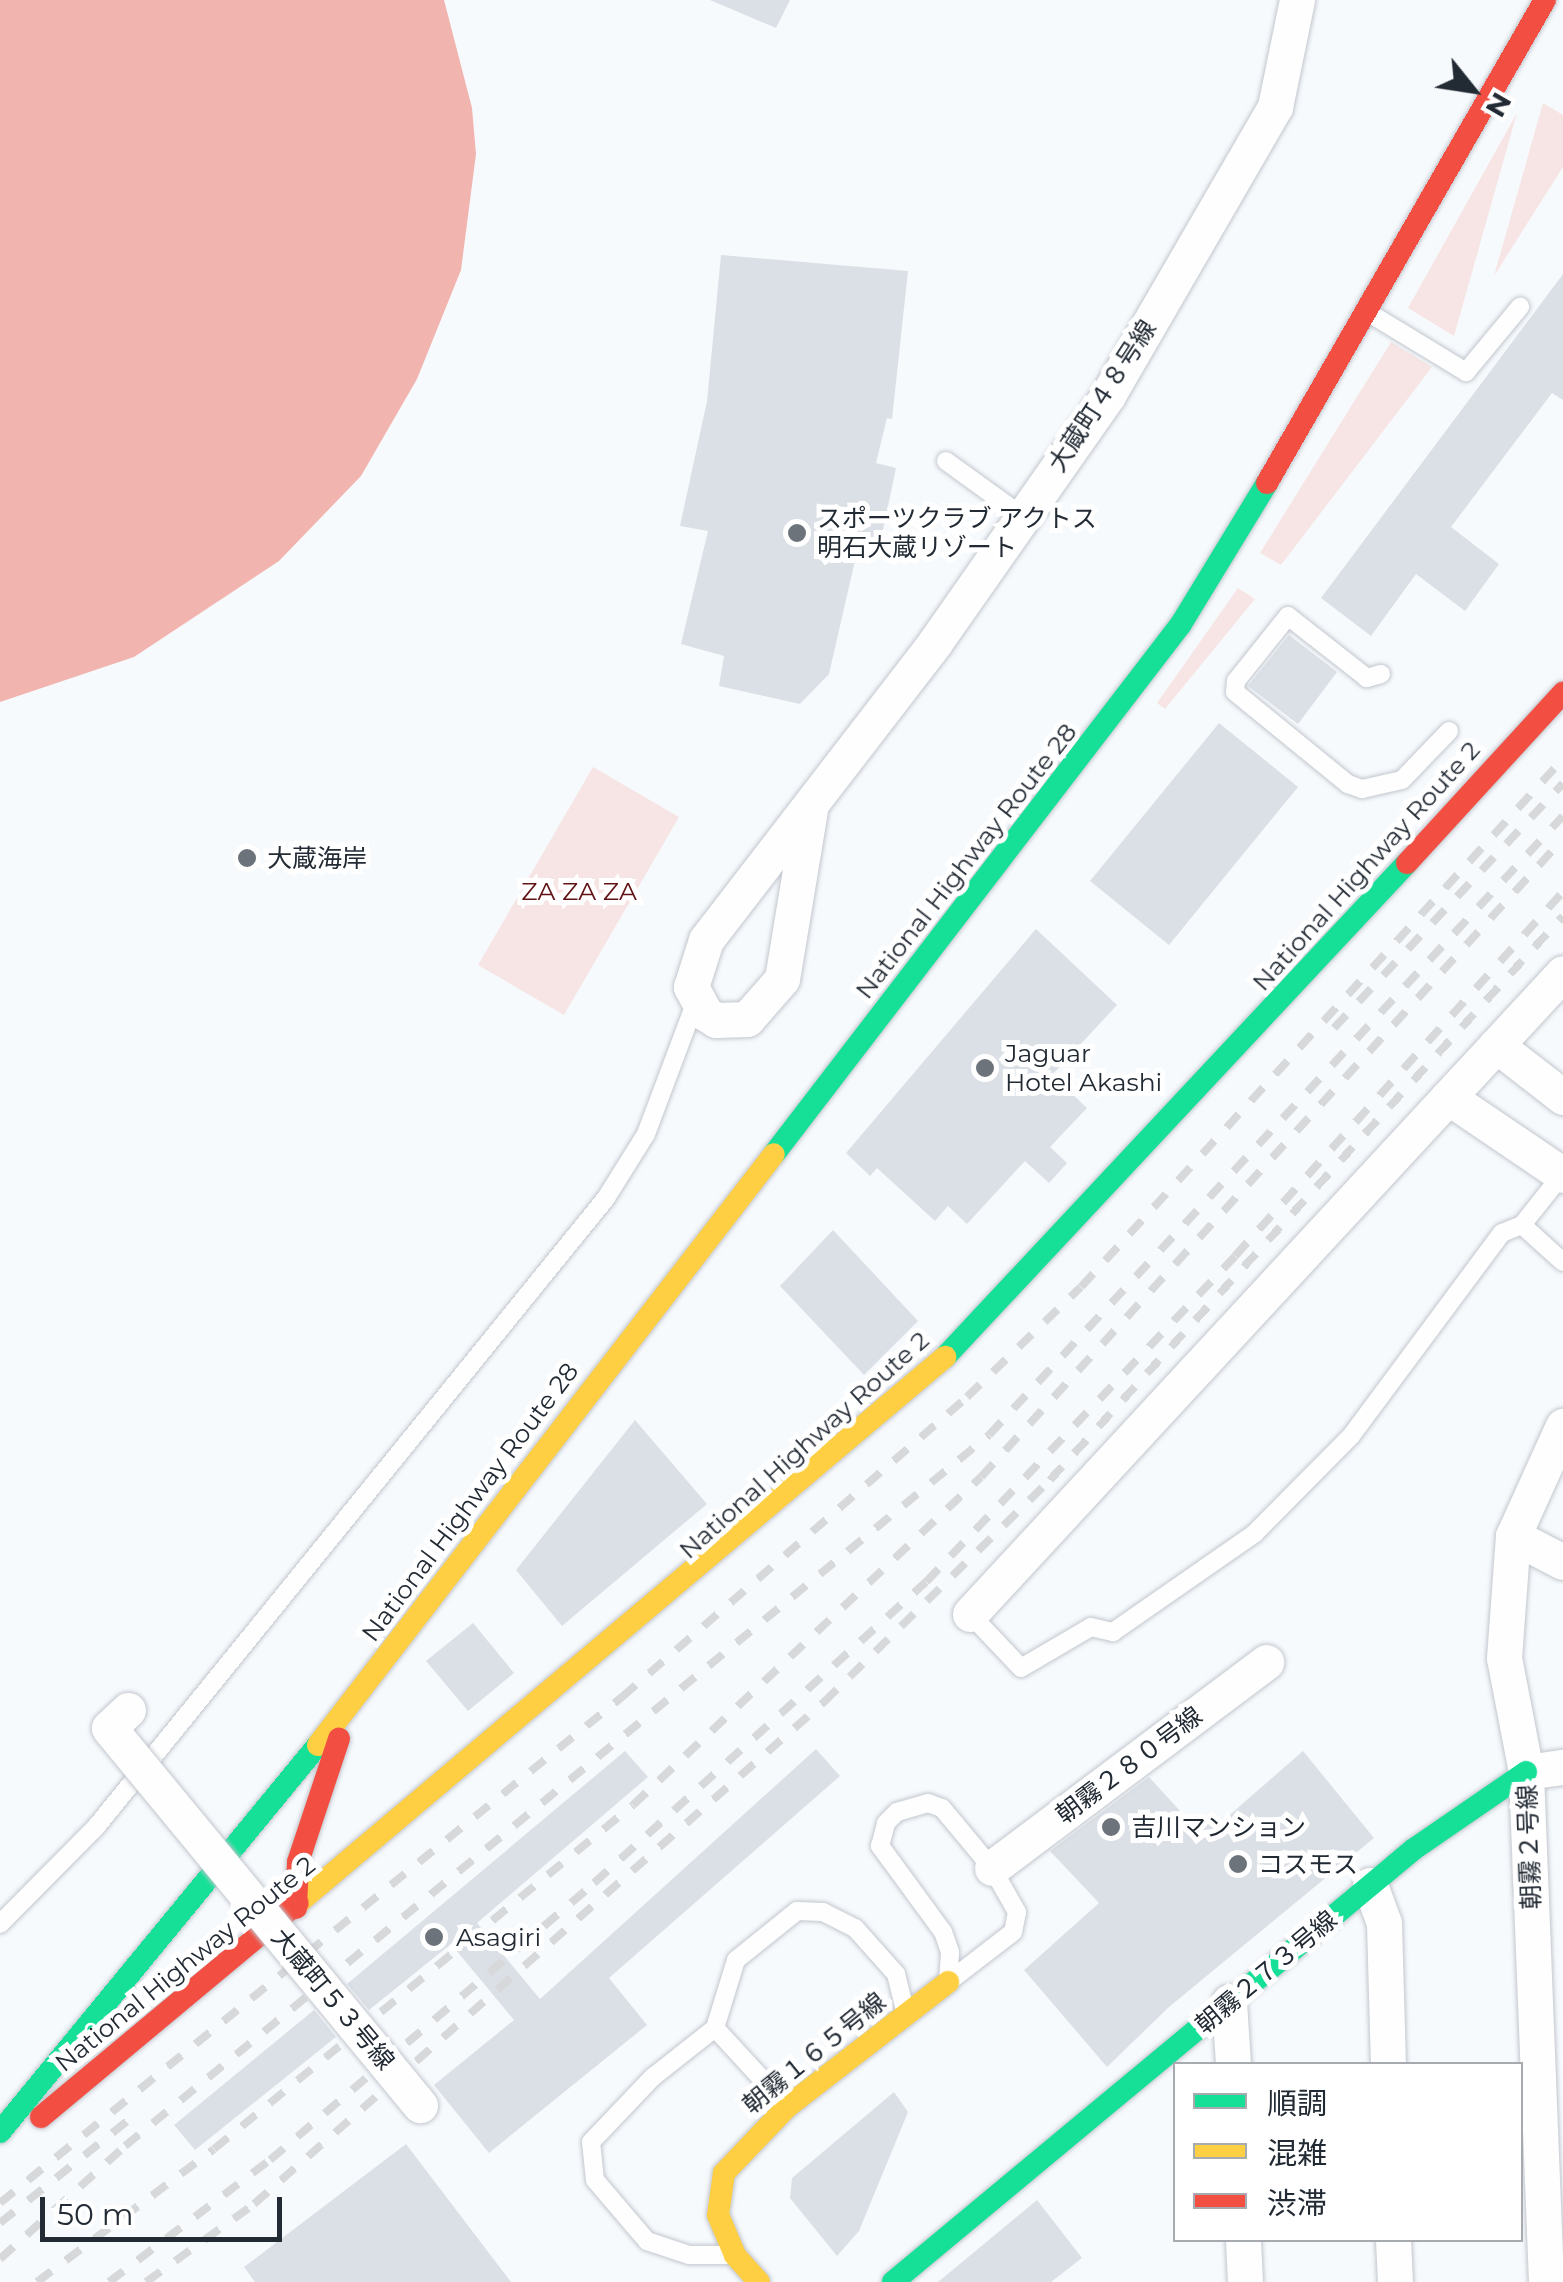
<!DOCTYPE html>
<meta charset="utf-8">
<style>
body{margin:0}
#map{position:relative;width:1563px;height:2282px;overflow:hidden;background:#f7fafd;font-family:Montserrat,"Noto Sans JP",sans-serif}
div>[style]{position:absolute}
.green>*{inset:0;background:#f6e5e4}
.water>*{inset:0;background:#f1b4af}
.building>*{inset:0;background:#dbe0e6}
.roads{filter:drop-shadow(0 0 2px #c2c7ce) drop-shadow(0 0 2px #c2c7ce)}
.lane>*{height:18px;margin:-9px;padding:0 9px;transform-origin:9px;border-radius:9px;background:#fefeff}
.street>*{height:35px;margin:-17.5px;padding:0 17.5px;transform-origin:17.5px;border-radius:17.5px;background:#fefeff}
.fast>*{height:22px;margin:-11px;padding:0 11px;transform-origin:11px;border-radius:11px;background:#16e098}
.slow>*{height:22px;margin:-11px;padding:0 11px;transform-origin:11px;border-radius:11px;background:#ffcf43}
.jam>*{height:22px;margin:-11px;padding:0 11px;transform-origin:11px;border-radius:11px;background:#f24e42}
.rail>*{height:8px;margin-top:-4px;transform-origin:0;background:repeating-linear-gradient(90deg,#d7d8d9 0 18px,transparent 0 36px)}
.bridges{filter:drop-shadow(0 0 2px #c2c7ce) drop-shadow(0 0 2px #c2c7ce)}
.street-bridge>*{height:35px;margin:-17.5px;padding:0 17.5px;transform-origin:17.5px;border-radius:17.5px;background:#fefeff}
.dots>*{width:28px;height:28px;translate:-50% -50%;box-sizing:border-box;border:5px solid #fff;border-radius:50%}
span{translate:-50% -50%;white-space:nowrap;text-align:center;line-height:1.15;-webkit-text-stroke:10px #fff;paint-order:stroke}
.street-label{font-size:25px;color:#222a34}
.poi-label{font-size:25px;color:#222a34}
.left{translate:0 -50%;text-align:left}
.park-label{font-size:25px;color:#601113}
.legend{position:absolute;left:1173px;top:2062px;width:350px;height:180px;box-sizing:border-box;background:#fff;border:2px solid #a7aaae;margin:0;padding:12px 18px;list-style:none;font-size:30px;color:#222a34}
.legend li{display:flex;align-items:center;gap:20px;height:50px}
.legend b{width:50px;border:2px solid #a7aaae}
.north{position:absolute;left:1423px;top:40px;width:100px;height:100px;-webkit-text-stroke:8px #fff;paint-order:stroke;rotate:120deg;font-size:28px;font-weight:700;line-height:40px;text-align:center;color:#222a34}
.north::after{content:'';display:block;margin:auto;width:35px;height:45px;background:#222a34;clip-path:polygon(50% 0,100% 100%,50% 72%,0 100%)}
.scale{position:absolute;left:40px;top:2197px;width:242px;height:45px;box-sizing:border-box;border:5px solid #222a34;border-top:0;padding-left:12px;font-size:30px;line-height:35px;white-space:nowrap;color:#222a34;-webkit-text-stroke:8px #fff;paint-order:stroke}
</style>
<div id="map">
<div class="green">
<i style="clip-path:polygon(1543px 103px,1563px 115px,1563px 167px,1494px 276px)"></i>
<i style="clip-path:polygon(1517px 113px,1454px 336px,1408px 308px)"></i>
<i style="clip-path:polygon(1391px 342px,1432px 367px,1281px 565px,1260px 553px)"></i>
<i style="clip-path:polygon(1238px 588px,1255px 599px,1165px 709px,1157px 703px)"></i>
<i style="clip-path:polygon(593px 767px,679px 817px,564px 1015px,478px 965px)"></i>
</div>
<div class="water">
<i style="clip-path:polygon(0 0,444px 0,472px 108px,476px 154px,461px 270px,417px 379px,361px 476px,279px 561px,134px 657px,0 702px)"></i>
</div>
<div class="building">
<i style="clip-path:polygon(710px 0,790px 0,776px 28px)"></i>
<i style="clip-path:polygon(721px 255px,908px 271px,892px 419px,887px 418px,876px 463px,896px 468px,877px 558px,857px 552px,829px 674px,800px 704px,719px 686px,724px 656px,681px 644px,708px 531px,680px 526px,707px 401px)"></i>
<i style="clip-path:polygon(1563px 274px,1563px 400px,1552px 393px,1451px 527px,1499px 564px,1465px 611px,1416px 574px,1371px 636px,1321px 598px)"></i>
<i style="clip-path:polygon(1289px 635px,1337px 672px,1298px 724px,1248px 686px)"></i>
<i style="clip-path:polygon(1219px 723px,1298px 787px,1169px 945px,1090px 881px)"></i>
<i style="clip-path:polygon(1036px 929px,1117px 1005px,1052px 1075px,1087px 1108px,1050px 1147px,1067px 1163px,1049px 1183px,1025px 1161px,967px 1224px,948px 1206px,935px 1221px,877px 1168px,870px 1176px,846px 1153px)"></i>
<i style="clip-path:polygon(833px 1230px,918px 1321px,864px 1375px,780px 1286px)"></i>
<i style="clip-path:polygon(635px 1420px,707px 1504px,562px 1626px,516px 1570px)"></i>
<i style="clip-path:polygon(473px 1623px,514px 1673px,468px 1711px,426px 1661px)"></i>
<i style="clip-path:polygon(816px 1749px,840px 1776px,609px 1978px,647px 2025px,489px 2153px,434px 2085px,514px 2020px,451px 1944px,369px 2010px,347px 1984px,625px 1751px,648px 1777px,477px 1923px,540px 1999px)"></i>
<i style="clip-path:polygon(1303px 1751px,1374px 1838px,1169px 2007px,1107px 2067px,1024px 1970px,1099px 1903px,1050px 1851px,1149px 1777px,1193px 1825px,1207px 1816px,1217px 1826px)"></i>
<i style="clip-path:polygon(314px 2010px,336px 2037px,195px 2150px,174px 2125px)"></i>
<i style="clip-path:polygon(894px 2092px,908px 2112px,859px 2231px,837px 2256px,790px 2198px,792px 2178px)"></i>
<i style="clip-path:polygon(406px 2144px,511px 2282px,255px 2282px,244px 2267px)"></i>
<i style="clip-path:polygon(1037px 2200px,1082px 2258px,1051px 2282px,938px 2282px)"></i>
</div>
<div class="roads">
<div class="lane">
<i style="left:1374px;top:316px;width:108px;rotate:31.3deg"></i>
<i style="left:1466px;top:372px;width:85px;rotate:-50.3deg"></i>
<i style="left:946px;top:461px;width:94px;rotate:35.9deg"></i>
<i style="left:1381px;top:674px;width:15px;rotate:164deg"></i>
<i style="left:1367px;top:678px;width:100px;rotate:-141.9deg"></i>
<i style="left:1288px;top:616px;width:83px;rotate:128.7deg"></i>
<i style="left:1236px;top:681px;width:11px;rotate:95deg"></i>
<i style="left:1235px;top:692px;width:146px;rotate:39.2deg"></i>
<i style="left:1348px;top:784px;width:15px;rotate:20deg"></i>
<i style="left:1362px;top:789px;width:41px;rotate:-12.7deg"></i>
<i style="left:1402px;top:780px;width:68px;rotate:-46.2deg"></i>
<i style="left:1522px;top:1225px;width:55px;rotate:42.1deg"></i>
<i style="left:970px;top:1614px;width:74px;rotate:46.6deg"></i>
<i style="left:1021px;top:1668px;width:81px;rotate:-30.4deg"></i>
<i style="left:1091px;top:1627px;width:23px;rotate:13deg"></i>
<i style="left:1113px;top:1632px;width:172px;rotate:-34.8deg"></i>
<i style="left:1254px;top:1534px;width:138px;rotate:-45.3deg"></i>
<i style="left:1351px;top:1436px;width:253px;rotate:-53.4deg"></i>
<i style="left:1502px;top:1233px;width:22px;rotate:-22deg"></i>
<i style="left:1522px;top:1225px;width:63px;rotate:-51.5deg"></i>
<i style="left:928px;top:1803px;width:15px;rotate:20deg"></i>
<i style="left:942px;top:1808px;width:78px;rotate:50.2deg"></i>
<i style="left:992px;top:1868px;width:51px;rotate:60.4deg"></i>
<i style="left:1017px;top:1912px;width:20px;rotate:101deg"></i>
<i style="left:1013px;top:1932px;width:82px;rotate:142.4deg"></i>
<i style="left:948px;top:1982px;width:30px;rotate:-86deg"></i>
<i style="left:950px;top:1952px;width:21px;rotate:-109deg"></i>
<i style="left:943px;top:1932px;width:107px;rotate:-126.2deg"></i>
<i style="left:880px;top:1846px;width:24px;rotate:-75deg"></i>
<i style="left:886px;top:1823px;width:16px;rotate:-45deg"></i>
<i style="left:897px;top:1812px;width:32px;rotate:-16deg"></i>
<i style="left:0;top:1924px;width:136px;rotate:-45.3deg"></i>
<i style="left:96px;top:1827px;width:810px;rotate:-50.96deg"></i>
<i style="left:606px;top:1198px;width:75px;rotate:-58deg"></i>
<i style="left:646px;top:1134px;width:142px;rotate:-69.4deg"></i>
<i style="left:715px;top:2028px;width:103px;rotate:47.4deg"></i>
<i style="left:729px;top:2255px;width:40px;rotate:180deg"></i>
<i style="left:689px;top:2255px;width:44px;rotate:-161.6deg"></i>
<i style="left:647px;top:2241px;width:80px;rotate:-130.4deg"></i>
<i style="left:595px;top:2180px;width:38px;rotate:-96deg"></i>
<i style="left:591px;top:2142px;width:90px;rotate:-46.4deg"></i>
<i style="left:653px;top:2077px;width:79px;rotate:-38.3deg"></i>
<i style="left:715px;top:2028px;width:71px;rotate:-72.8deg"></i>
<i style="left:736px;top:1960px;width:78px;rotate:-38.8deg"></i>
<i style="left:797px;top:1911px;width:26px;rotate:2deg"></i>
<i style="left:823px;top:1912px;width:36px;rotate:27deg"></i>
<i style="left:855px;top:1928px;width:62px;rotate:48.3deg"></i>
<i style="left:896px;top:1974px;width:36px;rotate:76deg"></i>
</div>
<div class="street">
<i style="left:810px;top:810px;width:171px;rotate:99.4deg"></i>
<i style="left:782px;top:979px;width:53px;rotate:131.2deg"></i>
<i style="left:747px;top:1019px;width:31px;rotate:178deg"></i>
<i style="left:716px;top:1020px;width:13px;rotate:-148deg"></i>
<i style="left:705px;top:1013px;width:30px;rotate:-118deg"></i>
<i style="left:691px;top:987px;width:49px;rotate:-72.3deg"></i>
<i style="left:706px;top:940px;width:377px;rotate:-52.4deg"></i>
<i style="left:936px;top:641px;width:300px;rotate:-55deg"></i>
<i style="left:1108px;top:395px;width:333px;rotate:-59.9deg"></i>
<i style="left:1275px;top:107px;width:109px;rotate:-78.4deg"></i>
<i style="left:1496px;top:1045px;width:85px;rotate:37.8deg"></i>
<i style="left:1448px;top:1097px;width:139px;rotate:34.1deg"></i>
<i style="left:1513px;top:1536px;width:56px;rotate:27.5deg"></i>
<i style="left:970px;top:1614px;width:873px;rotate:-47.23deg"></i>
<i style="left:1526px;top:1772px;width:37px;rotate:-8deg"></i>
<i style="left:992px;top:1868px;width:343px;rotate:-36.9deg"></i>
<i style="left:1370px;top:1885px;width:40px;rotate:69.8deg"></i>
<i style="left:1384px;top:1923px;width:141px;rotate:88.4deg"></i>
<i style="left:1229px;top:2002px;width:62px;rotate:86.3deg"></i>
<i style="left:1243px;top:2240px;width:42px;rotate:87.3deg"></i>
<i style="left:1393px;top:2240px;width:42px;rotate:87.3deg"></i>
<i style="left:1546px;top:2282px;width:510px;rotate:-92.25deg"></i>
<i style="left:1526px;top:1772px;width:116px;rotate:-100.9deg"></i>
<i style="left:1504px;top:1658px;width:122px;rotate:-85.8deg"></i>
<i style="left:1513px;top:1536px;width:121px;rotate:-65.6deg"></i>
</div>
<div class="fast">
<i style="left:774px;top:1154px;width:668px;rotate:-52.48deg"></i>
<i style="left:1181px;top:624px;width:165px;rotate:-58.6deg"></i>
<i style="left:945px;top:1357px;width:676px;rotate:-46.92deg"></i>
<i style="left:0;top:2132px;width:501px;rotate:-50.59deg"></i>
<i style="left:893px;top:2282px;width:677px;rotate:-39.73deg"></i>
<i style="left:1414px;top:1849px;width:136px;rotate:-34.5deg"></i>
</div>
<div class="slow">
<i style="left:318px;top:1745px;width:746px;rotate:-52.35deg"></i>
<i style="left:298px;top:1903px;width:847px;rotate:-40.16deg"></i>
<i style="left:759px;top:2282px;width:36px;rotate:-132deg"></i>
<i style="left:735px;top:2255px;width:43px;rotate:-113deg"></i>
<i style="left:718px;top:2215px;width:42px;rotate:-81.9deg"></i>
<i style="left:724px;top:2173px;width:91px;rotate:-46.3deg"></i>
<i style="left:787px;top:2107px;width:204px;rotate:-37.8deg"></i>
</div>
<div class="jam">
<i style="left:1267px;top:483px;width:557px;rotate:-60.08deg"></i>
<i style="left:1407px;top:863px;width:231px;rotate:-47.5deg"></i>
<i style="left:296px;top:1908px;width:46px;rotate:-87.5deg"></i>
<i style="left:298px;top:1862px;width:130px;rotate:-71.6deg"></i>
<i style="left:41px;top:2117px;width:334px;rotate:-39.8deg"></i>
</div>
</div>
<div class="rail">
<i style="left:1334px;top:1028px;width:335px;rotate:-46.9deg"></i>
<i style="left:0;top:2203px;width:802px;rotate:-39.13deg"></i>
<i style="left:622px;top:1697px;width:457px;rotate:-41deg"></i>
<i style="left:967px;top:1397px;width:158px;rotate:-44deg"></i>
<i style="left:1081px;top:1287px;width:715px;rotate:-47.61deg"></i>
<i style="left:0;top:2223px;width:174px;rotate:-38.7deg"></i>
<i style="left:0;top:2259px;width:169px;rotate:-42.1deg"></i>
<i style="left:125px;top:2146px;width:1119px;rotate:-39.45deg"></i>
<i style="left:989px;top:1435px;width:844px;rotate:-47.16deg"></i>
<i style="left:37px;top:2282px;width:221px;rotate:-36.9deg"></i>
<i style="left:214px;top:2149px;width:542px;rotate:-39.39deg"></i>
<i style="left:633px;top:1805px;width:478px;rotate:-43.3deg"></i>
<i style="left:981px;top:1477px;width:864px;rotate:-47.63deg"></i>
<i style="left:109px;top:2282px;width:202px;rotate:-37.2deg"></i>
<i style="left:270px;top:2160px;width:426px;rotate:-40.5deg"></i>
<i style="left:594px;top:1883px;width:448px;rotate:-42.2deg"></i>
<i style="left:926px;top:1582px;width:449px;rotate:-46.5deg"></i>
<i style="left:1235px;top:1256px;width:490px;rotate:-48deg"></i>
<i style="left:146px;top:2282px;width:133px;rotate:-35.8deg"></i>
<i style="left:254px;top:2204px;width:760px;rotate:-41.37deg"></i>
<i style="left:824px;top:1702px;width:317px;rotate:-44.5deg"></i>
<i style="left:1050px;top:1480px;width:762px;rotate:-47.71deg"></i>
</div>
<div class="bridges">
<div class="street-bridge">
<i style="left:128px;top:1710px;width:26px;rotate:137deg"></i>
<i style="left:109px;top:1728px;width:489px;rotate:50.5deg"></i>
</div>
</div>
<div class="dots">
<i style="left:797px;top:533px;background:#6d737a"></i>
<i style="left:247px;top:858px;background:#6d737a"></i>
<i style="left:985px;top:1068px;background:#6d737a"></i>
<i style="left:1111px;top:1827px;background:#6d737a"></i>
<i style="left:1238px;top:1864px;background:#6d737a"></i>
<i style="left:434px;top:1937px;background:#6d737a"></i>
</div>
<div class="street-label">
<span style="left:1102px;top:396px;rotate:-57deg">大蔵町４８号線</span>
<span style="left:966px;top:861px;rotate:-52deg">National Highway Route 28</span>
<span style="left:1366px;top:866px;rotate:-48deg">National Highway Route 2</span>
<span style="left:804px;top:1445px;rotate:-42deg">National Highway Route 2</span>
<span style="left:470px;top:1502px;rotate:-53deg">National Highway Route 28</span>
<span style="left:1129px;top:1765px;rotate:-37deg">朝霧２８０号線</span>
<span style="left:1529px;top:1847px;rotate:-92deg">朝霧２号線</span>
<span style="left:185px;top:1964px;rotate:-39deg">National Highway Route 2</span>
<span style="left:1266px;top:1972px;rotate:-40deg">朝霧２７３号線</span>
<span style="left:333px;top:1999px;rotate:50deg">大蔵町５３号線</span>
<span style="left:814px;top:2053px;rotate:-39deg">朝霧１６５号線</span>
</div>
<div class="poi-label">
<span class="left" style="left:817px;top:533px">スポーツクラブ アクトス<br>明石大蔵リゾート</span>
<span class="left" style="left:267px;top:858px">大蔵海岸</span>
<span class="left" style="left:1005px;top:1068px">Jaguar<br>Hotel Akashi</span>
<span class="left" style="left:1131px;top:1827px">吉川マンション</span>
<span class="left" style="left:1258px;top:1864px">コスモス</span>
<span class="left" style="left:456px;top:1937px">Asagiri</span>
</div>
<div class="park-label">
<span style="left:579px;top:891px">ZA ZA ZA</span>
</div>
<ul class="legend">
<li><b style="height:12px;background:#16e098"></b>順調</li>
<li><b style="height:12px;background:#ffcf43"></b>混雑</li>
<li><b style="height:12px;background:#f24e42"></b>渋滞</li>
</ul>
<div class="north">N</div>
<div class="scale">50 m</div>
</div>
